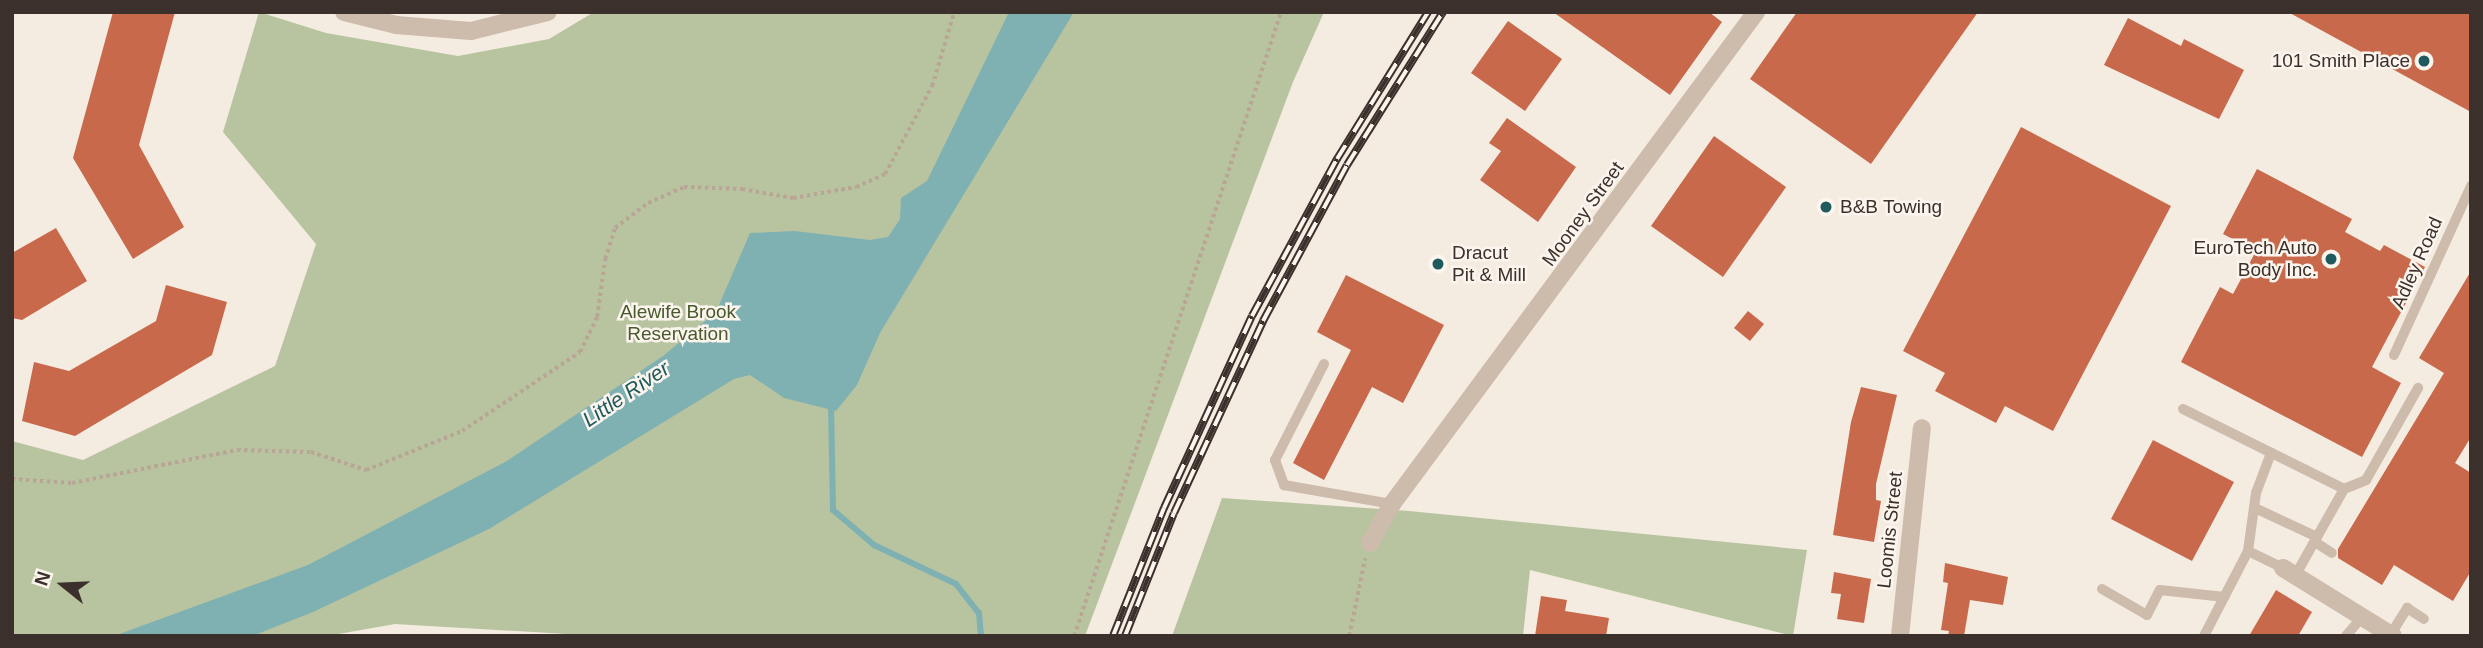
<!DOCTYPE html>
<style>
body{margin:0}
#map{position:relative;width:2483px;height:648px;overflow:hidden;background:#f4ebe1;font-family:Helvetica,sans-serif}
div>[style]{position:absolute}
.green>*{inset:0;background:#b8c4a0}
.water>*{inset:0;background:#7fb0b2}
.stream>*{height:6px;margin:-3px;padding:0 3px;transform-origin:3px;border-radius:3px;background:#7fb0b2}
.building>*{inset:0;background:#c8694b}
.path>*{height:3.5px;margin-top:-1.75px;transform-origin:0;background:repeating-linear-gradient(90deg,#b9a596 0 3.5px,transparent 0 7px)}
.service>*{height:10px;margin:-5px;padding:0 5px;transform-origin:5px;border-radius:5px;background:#cdbbac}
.minor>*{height:18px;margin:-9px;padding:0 9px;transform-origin:9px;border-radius:9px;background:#cdbbac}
.rail>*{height:8px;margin-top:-4px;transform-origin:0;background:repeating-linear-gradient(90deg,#fbf5ee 0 16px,#3b302b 0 32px);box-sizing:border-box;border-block:2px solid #3b302b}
.dots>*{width:19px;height:19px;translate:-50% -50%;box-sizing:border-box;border:4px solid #fbf5ee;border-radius:50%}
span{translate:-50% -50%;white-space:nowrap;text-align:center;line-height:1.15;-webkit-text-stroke:5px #fbf5ee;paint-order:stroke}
.poi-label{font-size:19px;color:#3b302b}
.right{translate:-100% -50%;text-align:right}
.left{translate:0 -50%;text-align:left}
.street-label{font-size:19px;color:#3b302b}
.park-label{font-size:19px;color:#4a5a2e}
.water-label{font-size:21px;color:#1f5a5e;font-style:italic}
.frame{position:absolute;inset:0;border:14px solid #3b302b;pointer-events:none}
.north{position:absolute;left:28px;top:550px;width:70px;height:70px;-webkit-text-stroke:5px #fbf5ee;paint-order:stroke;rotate:288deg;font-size:19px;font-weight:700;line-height:28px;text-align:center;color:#3b302b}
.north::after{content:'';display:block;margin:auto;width:24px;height:32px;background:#3b302b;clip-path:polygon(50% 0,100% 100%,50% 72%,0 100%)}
</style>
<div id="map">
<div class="green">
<i style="clip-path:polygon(259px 12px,326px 33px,458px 56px,549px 39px,594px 12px,1324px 12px,1293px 82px,1085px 636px,600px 636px,395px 624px,327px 636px,12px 636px,12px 441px,83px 460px,275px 366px,316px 244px,223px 132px)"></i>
<i style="clip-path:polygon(1222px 498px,1409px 511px,1807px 550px,1793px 636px,1530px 570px,1523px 636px,1172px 636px)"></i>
</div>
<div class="water">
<i style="clip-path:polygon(1009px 12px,1074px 12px,880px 333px,857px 385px,836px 411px,784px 398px,750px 375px,734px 379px,489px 529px,313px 612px,252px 636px,114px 636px,308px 565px,507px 461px,663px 356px,716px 312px,750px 233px,795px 231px,870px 240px,888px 237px,900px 219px,901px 198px,927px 181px)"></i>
</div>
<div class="stream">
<i style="left:831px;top:405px;width:105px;rotate:88.9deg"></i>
<i style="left:833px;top:510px;width:54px;rotate:40.5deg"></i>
<i style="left:874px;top:545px;width:91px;rotate:25.4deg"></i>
<i style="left:956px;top:584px;width:37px;rotate:52deg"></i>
<i style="left:979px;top:613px;width:23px;rotate:85deg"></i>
</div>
<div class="building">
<i style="clip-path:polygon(113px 12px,175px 12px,139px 145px,184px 227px,133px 259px,73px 158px)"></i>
<i style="clip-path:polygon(1553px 12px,1709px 12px,1722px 22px,1670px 95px)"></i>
<i style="clip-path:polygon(1797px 12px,1978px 12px,1871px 164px,1750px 79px)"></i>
<i style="clip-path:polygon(2288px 12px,2471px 12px,2471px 112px)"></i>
<i style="clip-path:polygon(2128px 18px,2181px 46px,2184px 39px,2244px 70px,2219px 119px,2104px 65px)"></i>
<i style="clip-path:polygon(1508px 21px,1562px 59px,1525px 111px,1471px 73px)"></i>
<i style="clip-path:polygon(1507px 118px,1576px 167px,1538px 222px,1480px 180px,1501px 151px,1489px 143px)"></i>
<i style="clip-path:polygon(2021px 127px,2171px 206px,2053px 431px,2005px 406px,1996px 423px,1935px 391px,1945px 373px,1903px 351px)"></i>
<i style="clip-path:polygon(1714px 136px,1786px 187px,1723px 277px,1651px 226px)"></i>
<i style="clip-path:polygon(2257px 169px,2352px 219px,2345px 232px,2380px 251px,2384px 245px,2425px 267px,2372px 367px,2401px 383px,2362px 457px,2181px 362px,2220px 287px,2233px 294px,2256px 251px,2223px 234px)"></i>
<i style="clip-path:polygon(56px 228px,87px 281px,22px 320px,12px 318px,12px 253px)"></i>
<i style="clip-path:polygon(2471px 271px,2471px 437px,2455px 463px,2471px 473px,2471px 571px,2453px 601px,2394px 565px,2382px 585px,2338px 558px,2338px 549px,2444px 373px,2419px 358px)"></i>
<i style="clip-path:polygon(1346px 275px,1444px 325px,1403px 403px,1372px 387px,1324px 480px,1293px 463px,1351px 350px,1317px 332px)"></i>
<i style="clip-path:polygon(166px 285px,227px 302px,212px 355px,75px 436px,22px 421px,34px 362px,69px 371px,156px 321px)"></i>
<i style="clip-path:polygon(1748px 311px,1764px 324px,1750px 341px,1734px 328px)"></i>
<i style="clip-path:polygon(1861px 387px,1897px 395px,1876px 484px,1876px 500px,1881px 501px,1874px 542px,1833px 535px,1851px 422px)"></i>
<i style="clip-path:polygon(2153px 440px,2234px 482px,2192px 561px,2111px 519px)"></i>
<i style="clip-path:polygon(1945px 563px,2008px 577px,2003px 605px,1970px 600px,1964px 636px,1948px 636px,1949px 631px,1941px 630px,1948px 583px,1943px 582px)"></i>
<i style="clip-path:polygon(1834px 572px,1871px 579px,1864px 623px,1837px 619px,1841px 594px,1831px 593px)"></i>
<i style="clip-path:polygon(2276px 590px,2312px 612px,2298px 636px,2249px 636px)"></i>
<i style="clip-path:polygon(1541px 596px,1567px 600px,1565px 611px,1609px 618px,1606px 636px,1535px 636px)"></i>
</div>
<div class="path">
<i style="left:12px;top:479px;width:60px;rotate:3.8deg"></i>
<i style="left:72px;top:483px;width:168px;rotate:-11.3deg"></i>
<i style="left:237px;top:450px;width:74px;rotate:1.5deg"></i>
<i style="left:311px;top:452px;width:58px;rotate:18.1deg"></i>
<i style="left:366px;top:470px;width:104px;rotate:-22.1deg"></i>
<i style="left:462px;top:431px;width:142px;rotate:-33.8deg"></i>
<i style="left:580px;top:352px;width:39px;rotate:-64deg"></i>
<i style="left:597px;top:317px;width:59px;rotate:-82.1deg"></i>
<i style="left:605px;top:259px;width:33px;rotate:-72deg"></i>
<i style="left:615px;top:228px;width:41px;rotate:-37.1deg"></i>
<i style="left:648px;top:203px;width:39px;rotate:-24deg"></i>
<i style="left:684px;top:187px;width:58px;rotate:2deg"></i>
<i style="left:742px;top:189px;width:52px;rotate:10deg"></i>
<i style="left:793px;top:198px;width:64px;rotate:-9.9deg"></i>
<i style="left:856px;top:187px;width:32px;rotate:-24deg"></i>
<i style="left:885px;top:174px;width:100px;rotate:-61.9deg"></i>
<i style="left:932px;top:86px;width:77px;rotate:-73.4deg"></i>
<i style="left:1074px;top:636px;width:657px;rotate:-71.65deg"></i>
<i style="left:1349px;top:636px;width:79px;rotate:-78.3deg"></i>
</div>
<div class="service">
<i style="left:2394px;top:355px;width:186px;rotate:-65.5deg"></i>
<i style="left:1324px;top:364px;width:108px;rotate:117deg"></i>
<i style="left:1275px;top:460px;width:27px;rotate:70deg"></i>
<i style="left:1284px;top:485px;width:110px;rotate:10deg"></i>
<i style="left:2183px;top:409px;width:180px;rotate:26.4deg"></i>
<i style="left:2255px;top:508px;width:68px;rotate:25.1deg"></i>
<i style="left:2315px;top:542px;width:20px;rotate:33deg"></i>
<i style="left:2248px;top:551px;width:39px;rotate:26deg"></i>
<i style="left:2295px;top:576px;width:100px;rotate:-60.6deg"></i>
<i style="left:2344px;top:489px;width:24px;rotate:-22deg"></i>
<i style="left:2366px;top:480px;width:106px;rotate:-60.5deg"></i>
<i style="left:2102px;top:589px;width:52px;rotate:30deg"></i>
<i style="left:2147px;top:615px;width:28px;rotate:-63deg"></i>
<i style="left:2160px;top:590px;width:65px;rotate:6.1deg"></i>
<i style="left:2391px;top:634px;width:31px;rotate:-58deg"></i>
<i style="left:2407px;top:608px;width:20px;rotate:33deg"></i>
<i style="left:2204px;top:636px;width:96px;rotate:-62.6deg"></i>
<i style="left:2248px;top:551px;width:59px;rotate:-82.1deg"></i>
<i style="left:2256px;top:493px;width:43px;rotate:-69.4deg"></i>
<i style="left:2346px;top:636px;width:25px;rotate:-50deg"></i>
</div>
<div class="minor">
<i style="left:344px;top:12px;width:54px;rotate:14deg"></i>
<i style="left:396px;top:25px;width:75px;rotate:4.6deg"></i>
<i style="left:471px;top:31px;width:79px;rotate:-13.9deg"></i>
<i style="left:1370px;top:543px;width:45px;rotate:-60.6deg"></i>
<i style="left:1392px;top:504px;width:612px;rotate:-53.5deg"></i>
<i style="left:2283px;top:568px;width:129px;rotate:31.7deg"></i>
<i style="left:1900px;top:636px;width:209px;rotate:-84deg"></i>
</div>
<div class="rail">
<i style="left:1113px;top:636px;width:138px;rotate:-68.3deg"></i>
<i style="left:1164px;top:508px;width:211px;rotate:-65.4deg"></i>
<i style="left:1252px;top:316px;width:179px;rotate:-61.6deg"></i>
<i style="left:1337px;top:159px;width:173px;rotate:-58.2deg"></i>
<i style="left:1125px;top:636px;width:132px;rotate:-68.3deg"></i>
<i style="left:1174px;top:513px;width:212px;rotate:-65.1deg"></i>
<i style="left:1263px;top:321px;width:177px;rotate:-61.7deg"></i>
<i style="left:1347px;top:165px;width:181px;rotate:-57.9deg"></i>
</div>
<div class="dots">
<i style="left:2424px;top:61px;background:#1f5a5e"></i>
<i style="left:1826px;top:207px;background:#1f5a5e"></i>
<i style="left:2331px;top:259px;background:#1f5a5e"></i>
<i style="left:1438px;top:264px;background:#1f5a5e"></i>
</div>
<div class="poi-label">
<span class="right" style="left:2410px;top:61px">101 Smith Place</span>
<span class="left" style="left:1840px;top:207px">B&amp;B Towing</span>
<span class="right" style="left:2317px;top:259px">EuroTech Auto<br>Body Inc.</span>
<span class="left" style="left:1452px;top:264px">Dracut<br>Pit &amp; Mill</span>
</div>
<div class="street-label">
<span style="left:1583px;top:214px;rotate:-54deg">Mooney Street</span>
<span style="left:2417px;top:263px;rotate:-66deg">Adley Road</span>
<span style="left:1890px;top:530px;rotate:-84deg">Loomis Street</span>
</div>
<div class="park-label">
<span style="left:678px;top:323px">Alewife Brook<br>Reservation</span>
</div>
<div class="water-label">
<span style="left:626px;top:394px;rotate:-34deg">Little River</span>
</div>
<div class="frame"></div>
<div class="north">N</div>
</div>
